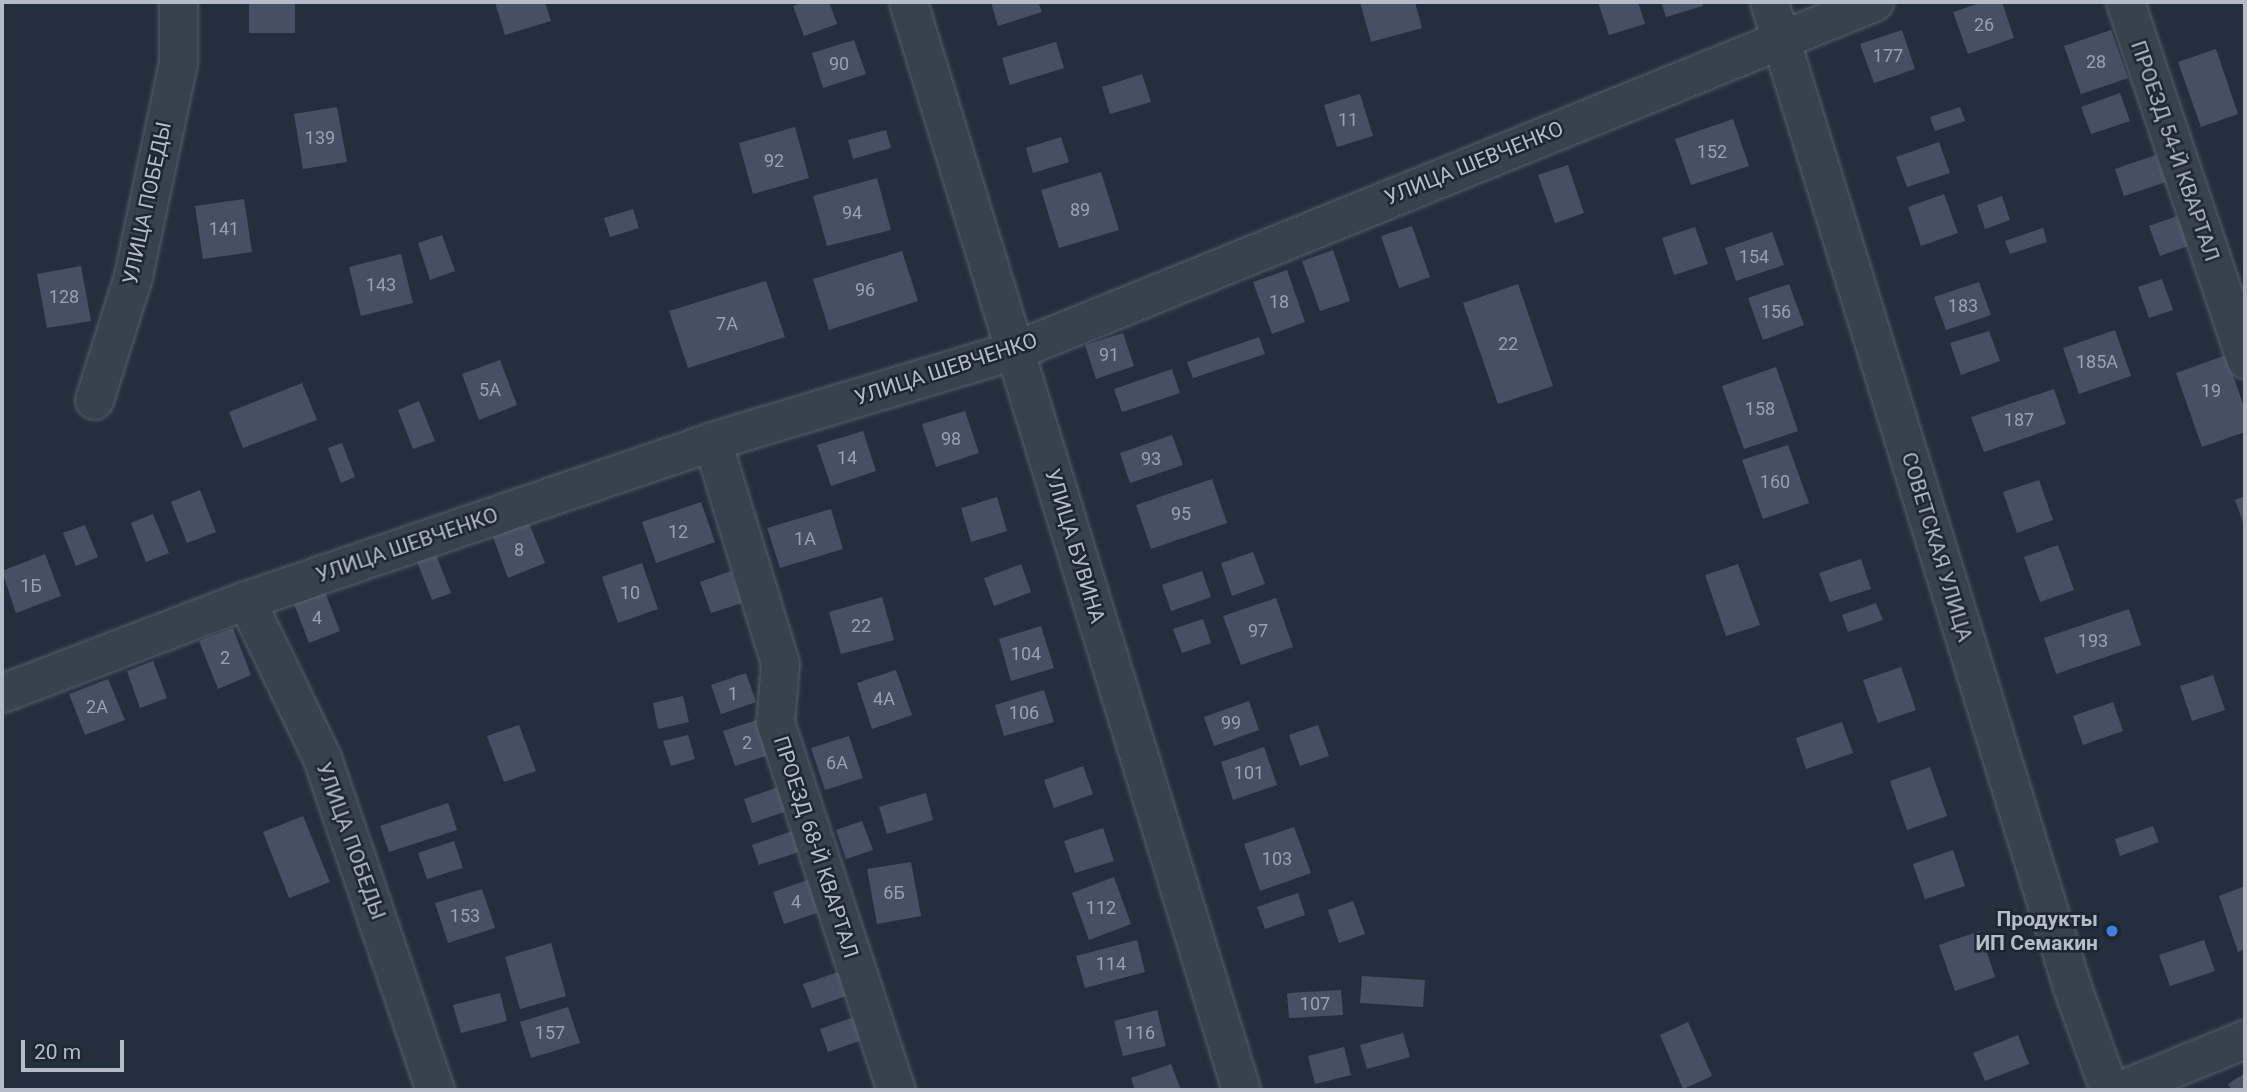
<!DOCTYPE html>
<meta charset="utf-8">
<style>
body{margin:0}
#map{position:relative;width:2247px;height:1092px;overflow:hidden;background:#242f3e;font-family:Roboto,sans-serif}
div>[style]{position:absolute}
.building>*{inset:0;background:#455162}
.roads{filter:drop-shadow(0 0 2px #565f6c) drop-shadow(0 0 2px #565f6c)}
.minor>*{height:37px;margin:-18.5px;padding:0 18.5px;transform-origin:18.5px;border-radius:18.5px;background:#38414e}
.dots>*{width:19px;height:19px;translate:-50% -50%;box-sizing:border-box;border:4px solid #1d2633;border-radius:50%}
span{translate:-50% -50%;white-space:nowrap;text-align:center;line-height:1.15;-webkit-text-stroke:5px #1d2633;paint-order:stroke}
.number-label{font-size:18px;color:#98a1af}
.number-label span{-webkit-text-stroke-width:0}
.street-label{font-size:21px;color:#b4bcc9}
.poi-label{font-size:21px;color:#b4bcc9;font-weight:700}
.right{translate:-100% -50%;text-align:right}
.frame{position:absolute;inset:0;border:4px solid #b4bcc9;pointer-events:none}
.scale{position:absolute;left:21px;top:1040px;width:103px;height:32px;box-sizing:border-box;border:4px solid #b4bcc9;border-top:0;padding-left:9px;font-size:21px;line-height:24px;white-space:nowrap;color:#b4bcc9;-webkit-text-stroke:5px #1d2633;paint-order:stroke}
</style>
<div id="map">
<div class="building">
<i style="clip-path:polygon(249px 2px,295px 2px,295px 33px,249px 33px)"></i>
<i style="clip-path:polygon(495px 2px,545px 2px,551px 21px,505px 35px)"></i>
<i style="clip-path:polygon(803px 2px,829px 2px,837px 24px,804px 36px,793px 6px)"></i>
<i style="clip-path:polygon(991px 2px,1038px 2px,1042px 12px,998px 26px)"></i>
<i style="clip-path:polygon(1360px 2px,1415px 2px,1422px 28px,1371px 42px)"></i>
<i style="clip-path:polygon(1598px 2px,1638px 2px,1645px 24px,1609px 35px)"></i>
<i style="clip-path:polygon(1661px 2px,1701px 2px,1703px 6px,1666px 17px)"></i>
<i style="clip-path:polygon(1983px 2px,2002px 2px,2014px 38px,1968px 54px,1953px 12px)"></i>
<i style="clip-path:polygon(1902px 30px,1915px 69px,1874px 83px,1860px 44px)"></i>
<i style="clip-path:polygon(2111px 30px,2128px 78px,2081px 94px,2064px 46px)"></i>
<i style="clip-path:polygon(854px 40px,866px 74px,823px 88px,812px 53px)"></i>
<i style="clip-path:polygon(1056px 42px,1064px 68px,1010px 85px,1002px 58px)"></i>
<i style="clip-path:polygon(2216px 49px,2238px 114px,2201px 127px,2178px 62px)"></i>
<i style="clip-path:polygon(1142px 74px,1151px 102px,1110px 114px,1102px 87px)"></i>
<i style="clip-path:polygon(2120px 93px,2130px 121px,2091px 134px,2081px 107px)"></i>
<i style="clip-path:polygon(1360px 94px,1373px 136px,1337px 147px,1324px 105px)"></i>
<i style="clip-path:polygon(337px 107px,347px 162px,303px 169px,294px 114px)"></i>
<i style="clip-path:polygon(1960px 107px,1965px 121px,1935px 131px,1930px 117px)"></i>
<i style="clip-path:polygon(1733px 119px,1749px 166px,1691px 185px,1675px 139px)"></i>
<i style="clip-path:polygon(795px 127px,809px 178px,753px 194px,739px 143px)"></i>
<i style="clip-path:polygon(886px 130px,891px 148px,853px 159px,848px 140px)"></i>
<i style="clip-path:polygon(1061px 137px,1069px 162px,1033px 173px,1026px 148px)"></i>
<i style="clip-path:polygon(1939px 142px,1950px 173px,1907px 187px,1896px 157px)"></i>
<i style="clip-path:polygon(2156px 155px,2166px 182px,2124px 196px,2115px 169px)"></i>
<i style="clip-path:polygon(1568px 165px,1584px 213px,1555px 223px,1538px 175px)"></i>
<i style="clip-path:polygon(1101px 172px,1119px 230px,1059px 248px,1041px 190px)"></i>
<i style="clip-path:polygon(877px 178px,891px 230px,827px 246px,813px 196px)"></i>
<i style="clip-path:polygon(1944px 194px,1958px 233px,1921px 246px,1908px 207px)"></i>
<i style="clip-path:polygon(2002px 196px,2010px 220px,1985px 229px,1977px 205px)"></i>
<i style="clip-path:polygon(244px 199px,252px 252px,203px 259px,195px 206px)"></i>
<i style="clip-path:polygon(633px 209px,639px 228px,610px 237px,604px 218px)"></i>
<i style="clip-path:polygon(2177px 216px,2188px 246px,2160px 256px,2149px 226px)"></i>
<i style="clip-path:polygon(1412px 226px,1430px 277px,1399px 288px,1381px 236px)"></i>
<i style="clip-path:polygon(1695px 227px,1708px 264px,1674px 275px,1662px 238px)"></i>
<i style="clip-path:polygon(2043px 228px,2047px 242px,2010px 254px,2005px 241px)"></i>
<i style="clip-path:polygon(1772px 232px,1784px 265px,1736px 281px,1725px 248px)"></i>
<i style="clip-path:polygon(442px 235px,455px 271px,430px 280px,418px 243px)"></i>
<i style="clip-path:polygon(1333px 250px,1350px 301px,1320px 311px,1302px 261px)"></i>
<i style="clip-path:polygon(902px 251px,918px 301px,829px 330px,813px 279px)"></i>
<i style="clip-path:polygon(401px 254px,413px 303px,361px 316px,349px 267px)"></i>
<i style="clip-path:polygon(81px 266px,91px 321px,47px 328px,37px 274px)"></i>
<i style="clip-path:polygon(1287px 270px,1305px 322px,1272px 334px,1253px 282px)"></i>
<i style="clip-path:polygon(2162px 279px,2173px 310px,2149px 318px,2138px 287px)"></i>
<i style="clip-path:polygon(766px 281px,785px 337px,688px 368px,669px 311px)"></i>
<i style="clip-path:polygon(1979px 282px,1991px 315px,1946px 330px,1934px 297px)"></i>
<i style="clip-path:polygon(1518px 284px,1553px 386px,1498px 404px,1463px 303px)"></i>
<i style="clip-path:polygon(1789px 284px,1804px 325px,1763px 340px,1748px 298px)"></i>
<i style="clip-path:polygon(2115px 330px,2131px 376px,2079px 394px,2063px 348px)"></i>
<i style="clip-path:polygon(1989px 331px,2000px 361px,1961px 375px,1950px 343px)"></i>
<i style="clip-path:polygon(1123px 333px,1134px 366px,1096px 379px,1085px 345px)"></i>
<i style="clip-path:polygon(1259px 337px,1265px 354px,1193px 378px,1187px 362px)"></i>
<i style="clip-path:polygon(2226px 355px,2245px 410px,2245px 432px,2202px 447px,2176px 373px)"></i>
<i style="clip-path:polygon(500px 360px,517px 405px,479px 420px,462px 374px)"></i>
<i style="clip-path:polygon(1776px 367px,1798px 431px,1744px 449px,1722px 386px)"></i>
<i style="clip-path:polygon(1172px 369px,1180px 393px,1122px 412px,1114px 389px)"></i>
<i style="clip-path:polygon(302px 383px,317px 420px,243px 448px,229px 412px)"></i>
<i style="clip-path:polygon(2054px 389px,2066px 424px,1984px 452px,1971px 417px)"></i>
<i style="clip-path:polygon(419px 401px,435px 441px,413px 449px,398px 410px)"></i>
<i style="clip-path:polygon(965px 411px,979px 453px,936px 467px,922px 424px)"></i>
<i style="clip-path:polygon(863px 431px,876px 471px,831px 486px,817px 445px)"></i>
<i style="clip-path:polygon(1172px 435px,1183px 465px,1130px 483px,1120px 453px)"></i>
<i style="clip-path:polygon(342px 443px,355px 477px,341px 483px,328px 448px)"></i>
<i style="clip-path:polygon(1788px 445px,1809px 503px,1763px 519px,1742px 460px)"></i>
<i style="clip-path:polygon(1212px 479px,1227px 523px,1151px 549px,1136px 505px)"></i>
<i style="clip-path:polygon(2039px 480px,2053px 520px,2017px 533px,2003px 492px)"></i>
<i style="clip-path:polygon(200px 490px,216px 532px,187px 543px,171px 502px)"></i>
<i style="clip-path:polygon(2245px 496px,2245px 528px,2235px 500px)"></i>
<i style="clip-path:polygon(997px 497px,1007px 531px,971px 542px,961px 508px)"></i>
<i style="clip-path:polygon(701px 502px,715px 542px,656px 563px,642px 522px)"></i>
<i style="clip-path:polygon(831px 509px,843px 549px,780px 568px,767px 528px)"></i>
<i style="clip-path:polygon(153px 514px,169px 553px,146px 562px,131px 523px)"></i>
<i style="clip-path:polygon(529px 523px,545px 563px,508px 578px,493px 537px)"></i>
<i style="clip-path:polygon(85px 525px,98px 557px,76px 566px,63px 533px)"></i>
<i style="clip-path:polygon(2058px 545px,2074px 590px,2040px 602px,2024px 557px)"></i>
<i style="clip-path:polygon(435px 552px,451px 593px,432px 600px,416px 559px)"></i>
<i style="clip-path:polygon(1253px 552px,1265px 584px,1232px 596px,1221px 563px)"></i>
<i style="clip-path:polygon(45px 554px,61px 596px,16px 613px,2px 571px)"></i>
<i style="clip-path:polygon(1861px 559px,1871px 589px,1830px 602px,1819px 573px)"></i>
<i style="clip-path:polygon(642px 563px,658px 609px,618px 623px,602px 577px)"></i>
<i style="clip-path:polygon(1021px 564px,1031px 592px,994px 606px,984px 578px)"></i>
<i style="clip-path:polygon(1738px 564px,1760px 625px,1726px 636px,1705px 575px)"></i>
<i style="clip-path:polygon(731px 571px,742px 603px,711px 613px,700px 582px)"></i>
<i style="clip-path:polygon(1202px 571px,1211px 597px,1171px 611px,1162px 585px)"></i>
<i style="clip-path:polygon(325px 592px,340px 631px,309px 643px,294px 604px)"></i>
<i style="clip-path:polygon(882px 597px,894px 640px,841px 654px,829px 612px)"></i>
<i style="clip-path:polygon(1276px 598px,1293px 647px,1241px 665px,1223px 616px)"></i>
<i style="clip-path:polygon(1876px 603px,1883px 620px,1848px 632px,1842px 615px)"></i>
<i style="clip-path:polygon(2129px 609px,2141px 645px,2056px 674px,2044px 638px)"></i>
<i style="clip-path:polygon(1203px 619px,1211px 643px,1182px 653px,1173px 629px)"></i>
<i style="clip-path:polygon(1041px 626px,1054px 668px,1011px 681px,999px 639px)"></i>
<i style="clip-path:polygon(233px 628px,251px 675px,218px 689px,199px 641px)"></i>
<i style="clip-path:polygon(153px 661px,167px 698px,140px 708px,127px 671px)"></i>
<i style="clip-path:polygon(1901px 667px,1916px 710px,1878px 723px,1863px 680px)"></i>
<i style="clip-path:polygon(896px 670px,912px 715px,872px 729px,857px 683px)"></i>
<i style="clip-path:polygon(746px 673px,756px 702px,721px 714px,711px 685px)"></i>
<i style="clip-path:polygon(2213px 675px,2225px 710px,2192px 721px,2180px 686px)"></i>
<i style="clip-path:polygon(108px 679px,125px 720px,85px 735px,69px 694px)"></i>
<i style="clip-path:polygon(1044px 690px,1054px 722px,1004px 736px,995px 705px)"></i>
<i style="clip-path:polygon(683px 696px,689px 722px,658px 729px,653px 703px)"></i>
<i style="clip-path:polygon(1249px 701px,1259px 730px,1214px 746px,1204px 717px)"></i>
<i style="clip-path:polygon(2113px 702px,2123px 731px,2083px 745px,2073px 716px)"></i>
<i style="clip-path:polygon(760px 719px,772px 754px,735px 766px,723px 731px)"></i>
<i style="clip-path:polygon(1842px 722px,1853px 753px,1806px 769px,1796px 738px)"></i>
<i style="clip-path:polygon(519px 725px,536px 771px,504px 782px,487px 736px)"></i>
<i style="clip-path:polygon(1318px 725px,1329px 756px,1300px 766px,1289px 735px)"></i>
<i style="clip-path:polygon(688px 735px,695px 759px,671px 766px,663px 741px)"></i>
<i style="clip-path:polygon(849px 736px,863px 778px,825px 790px,811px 748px)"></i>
<i style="clip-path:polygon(1264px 747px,1277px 785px,1233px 800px,1221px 762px)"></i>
<i style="clip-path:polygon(1083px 766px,1093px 794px,1054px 808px,1044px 780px)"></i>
<i style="clip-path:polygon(1930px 767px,1947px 816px,1907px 830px,1890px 781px)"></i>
<i style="clip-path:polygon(781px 786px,790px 810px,752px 823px,744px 799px)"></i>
<i style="clip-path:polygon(926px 793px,933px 820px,887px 834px,879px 807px)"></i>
<i style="clip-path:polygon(448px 803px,457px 830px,389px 852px,380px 826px)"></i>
<i style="clip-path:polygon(303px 816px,330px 882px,289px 898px,263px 832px)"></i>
<i style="clip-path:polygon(862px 821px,873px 850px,846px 859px,836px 830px)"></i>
<i style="clip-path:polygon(2153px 826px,2159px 842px,2120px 856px,2115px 839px)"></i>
<i style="clip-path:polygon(1294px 827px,1311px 873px,1260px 891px,1244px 844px)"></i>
<i style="clip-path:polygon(1103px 828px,1114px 861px,1075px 873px,1064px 841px)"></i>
<i style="clip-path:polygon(798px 829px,805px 850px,759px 865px,752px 845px)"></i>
<i style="clip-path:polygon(454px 841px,463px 868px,427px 879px,418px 853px)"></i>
<i style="clip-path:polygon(1953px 850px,1965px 886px,1925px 899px,1913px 864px)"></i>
<i style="clip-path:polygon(911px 862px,921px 916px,877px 924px,867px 869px)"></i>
<i style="clip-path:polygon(1114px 877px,1131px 924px,1089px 940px,1072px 893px)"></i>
<i style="clip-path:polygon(808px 880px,820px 912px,784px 924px,773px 892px)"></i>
<i style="clip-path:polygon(2245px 886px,2245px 949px,2238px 952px,2219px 896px)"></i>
<i style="clip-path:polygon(482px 889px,495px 928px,448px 943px,435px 903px)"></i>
<i style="clip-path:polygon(1298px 893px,1305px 915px,1265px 929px,1257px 907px)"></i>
<i style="clip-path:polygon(1353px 901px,1365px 934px,1339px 943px,1328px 910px)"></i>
<i style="clip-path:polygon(1980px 931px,1995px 977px,1955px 991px,1939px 945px)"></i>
<i style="clip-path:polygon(1137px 940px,1145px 972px,1085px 988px,1076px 956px)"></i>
<i style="clip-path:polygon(2204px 940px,2215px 971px,2170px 986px,2159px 955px)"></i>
<i style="clip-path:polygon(551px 943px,566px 996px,520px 1009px,505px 957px)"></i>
<i style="clip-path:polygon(841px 971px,849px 995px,812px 1008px,803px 984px)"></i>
<i style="clip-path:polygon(1362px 976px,1425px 980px,1423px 1007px,1360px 1003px)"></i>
<i style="clip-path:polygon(1341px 990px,1343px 1015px,1289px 1018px,1287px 993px)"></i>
<i style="clip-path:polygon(500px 993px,507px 1021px,461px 1033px,453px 1005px)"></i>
<i style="clip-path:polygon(568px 1007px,580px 1043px,531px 1058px,520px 1022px)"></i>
<i style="clip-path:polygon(1157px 1010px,1166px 1046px,1123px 1056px,1114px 1021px)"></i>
<i style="clip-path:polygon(854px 1017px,862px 1040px,828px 1052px,820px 1029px)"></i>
<i style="clip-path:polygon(1688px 1022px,1712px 1076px,1683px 1089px,1660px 1035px)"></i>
<i style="clip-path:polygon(1403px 1033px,1410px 1057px,1367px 1069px,1360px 1045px)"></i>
<i style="clip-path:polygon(2018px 1035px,2029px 1064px,1985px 1081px,1973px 1053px)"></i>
<i style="clip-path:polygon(1344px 1047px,1351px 1075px,1315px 1084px,1308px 1056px)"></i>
<i style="clip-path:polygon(1171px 1064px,1181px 1090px,1135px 1090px,1131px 1078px)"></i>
<i style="clip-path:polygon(2245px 1073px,2245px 1090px,2232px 1090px,2228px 1084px)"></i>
</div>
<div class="roads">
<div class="minor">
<i style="left:908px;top:2px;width:1138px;rotate:72.98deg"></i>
<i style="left:1769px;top:2px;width:1031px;rotate:72.9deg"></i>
<i style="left:2072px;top:987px;width:109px;rotate:70.2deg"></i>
<i style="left:2125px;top:2px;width:377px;rotate:71.4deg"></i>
<i style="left:94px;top:400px;width:130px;rotate:-72.5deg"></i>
<i style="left:133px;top:276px;width:218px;rotate:-78.1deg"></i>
<i style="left:178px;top:63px;width:61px;rotate:-90deg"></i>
<i style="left:712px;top:441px;width:232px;rotate:73deg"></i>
<i style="left:780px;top:663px;width:59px;rotate:94.8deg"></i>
<i style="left:775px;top:722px;width:387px;rotate:71.8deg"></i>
<i style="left:246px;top:600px;width:175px;rotate:64.3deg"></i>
<i style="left:322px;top:758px;width:351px;rotate:71.2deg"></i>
<i style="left:2px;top:693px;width:261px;rotate:-20.9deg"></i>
<i style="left:246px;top:600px;width:492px;rotate:-18.8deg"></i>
<i style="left:712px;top:441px;width:317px;rotate:-16.7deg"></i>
<i style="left:1016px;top:350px;width:926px;rotate:-22.08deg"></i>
<i style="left:2120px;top:1090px;width:135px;rotate:-22.2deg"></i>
</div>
</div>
<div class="dots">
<i style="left:2112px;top:931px;background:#3f7fe0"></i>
</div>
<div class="number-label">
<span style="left:1984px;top:25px">26</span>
<span style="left:1888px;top:56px">177</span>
<span style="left:2096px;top:62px">28</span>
<span style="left:839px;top:64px">90</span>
<span style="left:1348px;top:120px">11</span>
<span style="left:320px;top:138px">139</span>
<span style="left:1712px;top:152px">152</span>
<span style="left:774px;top:161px">92</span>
<span style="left:1080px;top:210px">89</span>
<span style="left:852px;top:213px">94</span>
<span style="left:224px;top:229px">141</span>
<span style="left:1754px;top:257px">154</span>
<span style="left:381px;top:285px">143</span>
<span style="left:865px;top:290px">96</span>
<span style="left:64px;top:297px">128</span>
<span style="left:1279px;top:302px">18</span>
<span style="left:1963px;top:306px">183</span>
<span style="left:1776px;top:312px">156</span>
<span style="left:727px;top:324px">7А</span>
<span style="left:1508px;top:344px">22</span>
<span style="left:1109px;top:355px">91</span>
<span style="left:2097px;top:362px">185А</span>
<span style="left:490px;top:390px">5А</span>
<span style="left:2211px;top:391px">19</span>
<span style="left:1760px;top:409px">158</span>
<span style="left:2019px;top:420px">187</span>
<span style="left:951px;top:439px">98</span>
<span style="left:847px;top:458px">14</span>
<span style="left:1151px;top:459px">93</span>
<span style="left:1775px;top:482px">160</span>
<span style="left:1181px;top:514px">95</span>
<span style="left:678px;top:532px">12</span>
<span style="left:805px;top:539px">1А</span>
<span style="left:519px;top:550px">8</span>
<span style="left:31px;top:586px">1Б</span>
<span style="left:630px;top:593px">10</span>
<span style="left:317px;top:618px">4</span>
<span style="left:861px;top:626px">22</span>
<span style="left:1258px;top:631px">97</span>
<span style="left:2093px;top:641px">193</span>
<span style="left:1026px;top:654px">104</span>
<span style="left:225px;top:658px">2</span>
<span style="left:733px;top:694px">1</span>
<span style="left:884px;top:699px">4А</span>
<span style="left:97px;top:707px">2А</span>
<span style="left:1024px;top:713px">106</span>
<span style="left:1231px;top:723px">99</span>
<span style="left:747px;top:743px">2</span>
<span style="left:837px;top:763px">6А</span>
<span style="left:1249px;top:773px">101</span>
<span style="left:1277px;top:859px">103</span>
<span style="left:894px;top:893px">6Б</span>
<span style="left:796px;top:902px">4</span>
<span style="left:1101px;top:908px">112</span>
<span style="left:465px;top:916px">153</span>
<span style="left:1111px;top:964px">114</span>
<span style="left:1315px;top:1004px">107</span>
<span style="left:550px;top:1033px">157</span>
<span style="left:1140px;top:1033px">116</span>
</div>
<div class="street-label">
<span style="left:2175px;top:151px;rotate:71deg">ПРОЕЗД 54-Й КВАРТАЛ</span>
<span style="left:1474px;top:163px;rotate:-22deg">УЛИЦА ШЕВЧЕНКО</span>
<span style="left:147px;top:203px;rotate:-78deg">УЛИЦА ПОБЕДЫ</span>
<span style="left:946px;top:369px;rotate:-18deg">УЛИЦА ШЕВЧЕНКО</span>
<span style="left:407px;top:545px;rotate:-19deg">УЛИЦА ШЕВЧЕНКО</span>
<span style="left:1075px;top:546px;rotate:73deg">УЛИЦА БУВИНА</span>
<span style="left:1937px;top:547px;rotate:73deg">СОВЕТСКАЯ УЛИЦА</span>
<span style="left:351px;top:841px;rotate:70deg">УЛИЦА ПОБЕДЫ</span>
<span style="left:816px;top:847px;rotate:72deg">ПРОЕЗД 68-Й КВАРТАЛ</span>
</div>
<div class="poi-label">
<span class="right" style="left:2098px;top:931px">Продукты<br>ИП Семакин</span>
</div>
<div class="frame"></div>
<div class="scale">20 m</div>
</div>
